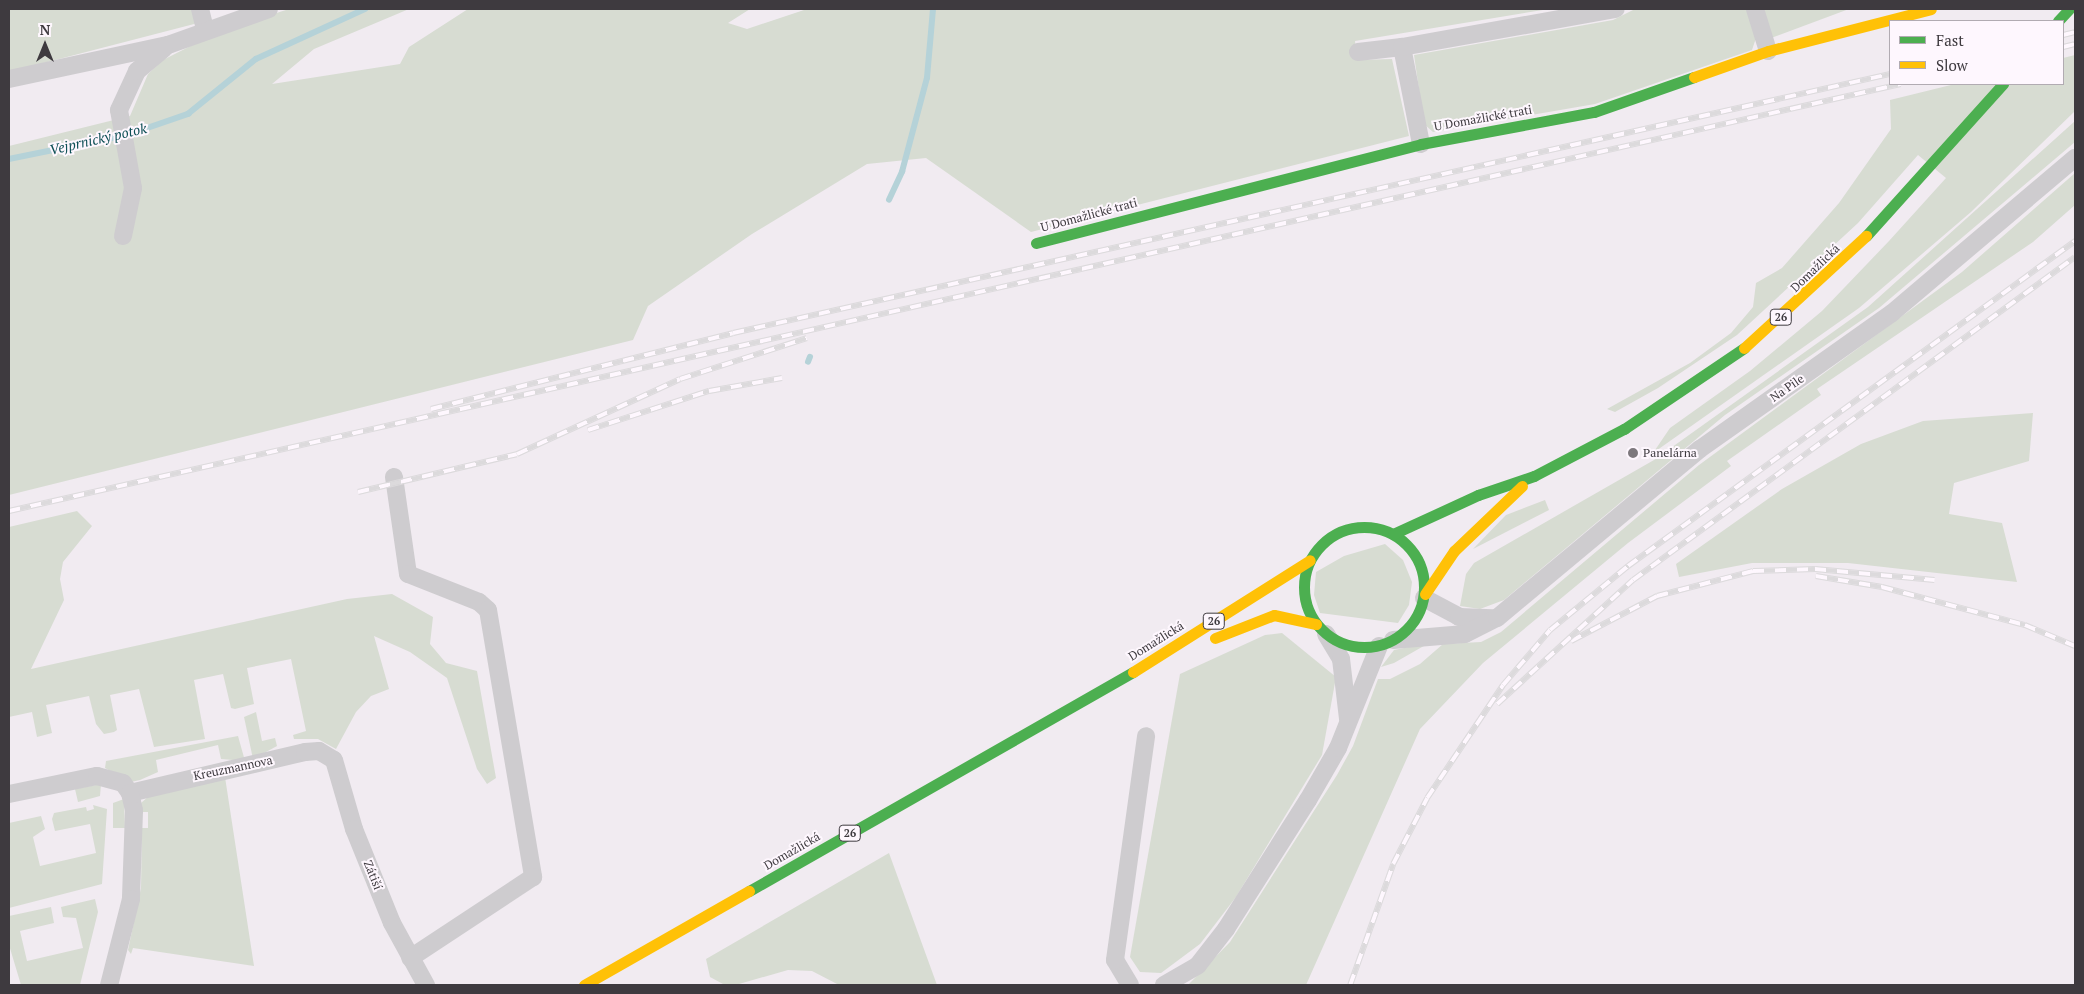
<!DOCTYPE html>
<meta charset="utf-8">
<style>
body{margin:0}
#map{position:relative;width:2084px;height:994px;overflow:hidden;background:#f1ebf1;font-family:"PT Serif",serif}
div>[style]{position:absolute}
.green>*{inset:0;background:#d7dcd2}
.stream>*{height:5.5px;margin:-2.75px;padding:0 2.75px;transform-origin:2.75px;border-radius:2.75px;background:#b5d2d8}
.street>*{height:18px;margin:-9px;padding:0 9px;transform-origin:9px;border-radius:9px;background:#cecccf}
.fast>*{height:11px;margin:-5.5px;padding:0 5.5px;transform-origin:5.5px;border-radius:5.5px;background:#4caf50}
.fast>.ring{margin:-5.5px;padding:0;box-sizing:content-box;background:none;border:11px solid #4caf50;border-radius:50%}
.slow>*{height:11px;margin:-5.5px;padding:0 5.5px;transform-origin:5.5px;border-radius:5.5px;background:#ffc107}
.rail>*{height:5.5px;margin-top:-2.75px;transform-origin:0;background:repeating-linear-gradient(90deg,#fef7fe 0 11px,#dcdadc 0 22px);box-sizing:border-box;border-block:1px solid #dcdadc}
.dots>*{width:14px;height:14px;translate:-50% -50%;box-sizing:border-box;border:2px solid #fef7fe;border-radius:50%}
span{translate:-50% -50%;white-space:nowrap;text-align:center;line-height:1.15;-webkit-text-stroke:4px #fef7fe;paint-order:stroke}
.shield-label span{padding:1px 4px;background:#fef7fe;border:1px solid;border-radius:4px;-webkit-text-stroke-width:0}
.shield-label{font-size:11px;color:#3e3a3f;font-weight:700}
.street-label{font-size:12px;color:#3e3a3f}
.poi-label{font-size:12px;color:#3e3a3f}
.left{translate:0 -50%;text-align:left}
.water-label{font-size:14px;color:#0d4f55;font-style:italic}
.frame{position:absolute;inset:0;border:10px solid #3e3a3f;pointer-events:none}
.legend{position:absolute;left:1889px;top:20px;width:175px;height:65px;box-sizing:border-box;background:#fef7fe;border:1px solid #b1abb2;margin:0;padding:6px 9px;list-style:none;font-size:15px;color:#3e3a3f}
.legend li{display:flex;align-items:center;gap:10px;height:25px}
.legend b{width:25px;border:1px solid #b1abb2}
.north{position:absolute;left:20px;top:20px;width:50px;height:50px;-webkit-text-stroke:4px #fef7fe;paint-order:stroke;rotate:0deg;font-size:14px;font-weight:700;line-height:20px;text-align:center;color:#3e3a3f}
.north::after{content:'';display:block;margin:auto;width:18px;height:22px;background:#3e3a3f;clip-path:polygon(50% 0,100% 100%,50% 72%,0 100%)}
</style>
<div id="map">
<div class="green">
<i style="clip-path:polygon(9px 9px,193px 9px,198px 23px,9px 72px)"></i>
<i style="clip-path:polygon(289px 9px,409px 9px,314px 49px,272px 84px,400px 64px,409px 47px,468px 9px,750px 9px,728px 23px,747px 29px,807px 9px,1549px 9px,1355px 41px,1357px 60px,1392px 59px,1409px 136px,1031px 232px,926px 158px,867px 164px,752px 234px,648px 306px,633px 340px,9px 495px,9px 146px,130px 116px,148px 74px,163px 60px,220px 31px)"></i>
<i style="clip-path:polygon(1635px 9px,1749px 9px,1756px 38px,1752px 50px,1595px 104px,1433px 132px,1424px 124px,1414px 55px,1613px 20px)"></i>
<i style="clip-path:polygon(1764px 9px,1849px 9px,1771px 38px)"></i>
<i style="clip-path:polygon(2075px 55px,2075px 111px,1971px 212px,1859px 308px,1653px 453px,1670px 428px,1750px 371px,1822px 311px,1889px 241px,1946px 178px,1918px 155px,1858px 223px,1737px 335px,1658px 388px,1615px 412px,1607px 409px,1690px 363px,1731px 333px,1753px 307px,1756px 283px,1782px 268px,1839px 203px,1891px 129px,1890px 100px,1955px 84px,2063px 84px,2063px 58px)"></i>
<i style="clip-path:polygon(2075px 121px,2075px 142px,1879px 308px,1725px 415px,1504px 600px,1480px 609px,1460px 606px,1466px 574px,1474px 563px,1654px 460px,1868px 307px)"></i>
<i style="clip-path:polygon(2075px 173px,2075px 205px,2033px 242px,1817px 389px,1821px 395px,1727px 461px,1731px 466px,1628px 543px,1483px 663px,1420px 729px,1306px 985px,1188px 985px,1230px 942px,1337px 775px,1353px 746px,1378px 679px,1390px 679px,1420px 664px,1443px 644px,1481px 642px,1501px 632px,1699px 465px,1962px 272px)"></i>
<i style="clip-path:polygon(2033px 413px,2029px 461px,1954px 483px,1949px 514px,2002px 523px,2017px 582px,1848px 563px,1752px 563px,1679px 577px,1676px 564px,1782px 489px,1861px 444px,1923px 421px)"></i>
<i style="clip-path:polygon(1545px 500px,1549px 510px,1473px 549px,1506px 515px)"></i>
<i style="clip-path:polygon(77px 511px,92px 526px,63px 562px,60px 579px,64px 600px,31px 669px,347px 599px,392px 594px,433px 617px,430px 644px,446px 663px,477px 671px,496px 778px,487px 784px,477px 769px,447px 678px,410px 652px,374px 636px,389px 689px,371px 696px,356px 712px,336px 749px,318px 739px,294px 739px,293px 735px,306px 731px,291px 659px,247px 668px,254px 704px,235px 709px,231px 708px,223px 674px,194px 680px,205px 739px,154px 747px,139px 689px,110px 695px,117px 730px,114px 732px,104px 734px,96px 724px,89px 696px,46px 705px,52px 733px,37px 737px,32px 712px,9px 717px,9px 527px)"></i>
<i style="clip-path:polygon(1385px 544px,1403px 560px,1412px 582px,1409px 605px,1398px 623px,1320px 613px,1314px 595px,1316px 572px,1344px 556px)"></i>
<i style="clip-path:polygon(1282px 633px,1336px 677px,1322px 755px,1236px 897px,1200px 944px,1161px 973px,1140px 972px,1130px 957px,1180px 674px,1265px 635px)"></i>
<i style="clip-path:polygon(1429px 643px,1394px 663px,1381px 667px,1394px 650px)"></i>
<i style="clip-path:polygon(256px 712px,262px 741px,275px 738px,277px 746px,253px 759px,244px 717px)"></i>
<i style="clip-path:polygon(238px 736px,245px 761px,221px 759px,218px 745px,156px 760px,158px 772px,140px 780px,131px 782px,105px 768px,106px 761px)"></i>
<i style="clip-path:polygon(225px 777px,254px 966px,133px 948px,131px 954px,128px 950px,141px 888px,142px 828px,148px 828px,148px 812px,143px 812px,141px 803px,149px 796px)"></i>
<i style="clip-path:polygon(101px 784px,100px 796px,78px 802px,75px 789px)"></i>
<i style="clip-path:polygon(124px 799px,125px 828px,113px 828px,113px 803px)"></i>
<i style="clip-path:polygon(93px 805px,107px 809px,102px 884px,9px 908px,9px 823px,41px 816px,45px 829px,33px 837px,40px 866px,96px 853px,90px 824px,55px 831px,52px 819px,54px 813px,86px 807px,87px 811px,94px 809px)"></i>
<i style="clip-path:polygon(889px 853px,937px 985px,839px 985px,812px 971px,788px 970px,739px 984px,723px 984px,710px 977px,706px 959px)"></i>
<i style="clip-path:polygon(95px 899px,98px 912px,80px 985px,21px 985px,9px 945px,9px 916px,51px 907px,54px 923px,20px 931px,27px 961px,83px 948px,76px 918px,63px 917px,61px 907px)"></i>
</div>
<div class="stream">
<i style="left:9px;top:159px;width:120px;rotate:-11.5deg"></i>
<i style="left:127px;top:135px;width:65px;rotate:-19deg"></i>
<i style="left:188px;top:114px;width:87px;rotate:-39deg"></i>
<i style="left:256px;top:59px;width:120px;rotate:-24.6deg"></i>
<i style="left:889px;top:200px;width:31px;rotate:-65deg"></i>
<i style="left:902px;top:172px;width:97px;rotate:-75.1deg"></i>
<i style="left:927px;top:78px;width:69px;rotate:-85deg"></i>
<i style="left:808px;top:362px;width:5px;rotate:-68deg"></i>
</div>
<div class="street">
<i style="left:200px;top:9px;width:21px;rotate:76deg"></i>
<i style="left:1755px;top:9px;width:44px;rotate:72.8deg"></i>
<i style="left:1358px;top:52px;width:44px;rotate:-6.5deg"></i>
<i style="left:9px;top:79px;width:163px;rotate:-12.1deg"></i>
<i style="left:168px;top:45px;width:107px;rotate:-19.6deg"></i>
<i style="left:1421px;top:144px;width:99px;rotate:-101.1deg"></i>
<i style="left:1402px;top:47px;width:217px;rotate:-10.1deg"></i>
<i style="left:123px;top:236px;width:49px;rotate:-78.2deg"></i>
<i style="left:133px;top:188px;width:79px;rotate:-100.2deg"></i>
<i style="left:119px;top:110px;width:43px;rotate:-65.2deg"></i>
<i style="left:137px;top:71px;width:35px;rotate:-40deg"></i>
<i style="left:394px;top:477px;width:98px;rotate:81.8deg"></i>
<i style="left:408px;top:574px;width:76px;rotate:21.5deg"></i>
<i style="left:479px;top:602px;width:12px;rotate:42deg"></i>
<i style="left:488px;top:610px;width:271px;rotate:80.4deg"></i>
<i style="left:533px;top:877px;width:147px;rotate:146.6deg"></i>
<i style="left:1424px;top:598px;width:40px;rotate:28deg"></i>
<i style="left:1459px;top:617px;width:33px;rotate:2deg"></i>
<i style="left:1326px;top:634px;width:29px;rotate:59deg"></i>
<i style="left:1341px;top:659px;width:60px;rotate:83.3deg"></i>
<i style="left:1393px;top:640px;width:72px;rotate:-4.8deg"></i>
<i style="left:1465px;top:634px;width:36px;rotate:-27deg"></i>
<i style="left:1497px;top:618px;width:264px;rotate:-39.8deg"></i>
<i style="left:1700px;top:449px;width:235px;rotate:-35.3deg"></i>
<i style="left:1892px;top:313px;width:240px;rotate:-40.3deg"></i>
<i style="left:130px;top:793px;width:180px;rotate:-13.2deg"></i>
<i style="left:305px;top:752px;width:14px;rotate:-4deg"></i>
<i style="left:319px;top:751px;width:17px;rotate:31deg"></i>
<i style="left:334px;top:760px;width:72px;rotate:73.8deg"></i>
<i style="left:354px;top:829px;width:101px;rotate:68deg"></i>
<i style="left:392px;top:923px;width:71px;rotate:61.3deg"></i>
<i style="left:9px;top:794px;width:90px;rotate:-11.6deg"></i>
<i style="left:97px;top:776px;width:27px;rotate:15deg"></i>
<i style="left:123px;top:783px;width:12px;rotate:55deg"></i>
<i style="left:130px;top:793px;width:18px;rotate:77deg"></i>
<i style="left:134px;top:811px;width:88px;rotate:92deg"></i>
<i style="left:131px;top:899px;width:89px;rotate:104.3deg"></i>
<i style="left:1130px;top:985px;width:29px;rotate:-121deg"></i>
<i style="left:1115px;top:960px;width:226px;rotate:-82.1deg"></i>
<i style="left:1164px;top:985px;width:39px;rotate:-30deg"></i>
<i style="left:1198px;top:965px;width:46px;rotate:-52.1deg"></i>
<i style="left:1226px;top:929px;width:153px;rotate:-57.6deg"></i>
<i style="left:1308px;top:800px;width:60px;rotate:-60deg"></i>
<i style="left:1338px;top:748px;width:110px;rotate:-68.1deg"></i>
</div>
<div class="fast">
<i style="left:2058px;top:21px;width:16px;rotate:-47deg"></i>
<i style="left:1866px;top:236px;width:205px;rotate:-48deg"></i>
<i style="left:1036px;top:243px;width:398px;rotate:-14.4deg"></i>
<i style="left:1421px;top:144px;width:176px;rotate:-10.5deg"></i>
<i style="left:1594px;top:112px;width:106px;rotate:-19.3deg"></i>
<i class="ring" style="left:1304px;top:527px;width:109px;height:109px"></i>
<i style="left:1393px;top:534px;width:94px;rotate:-24.6deg"></i>
<i style="left:1478px;top:495px;width:59px;rotate:-18.7deg"></i>
<i style="left:1534px;top:476px;width:102px;rotate:-27.6deg"></i>
<i style="left:1624px;top:429px;width:145px;rotate:-34deg"></i>
<i style="left:749px;top:891px;width:442px;rotate:-29.7deg"></i>
</div>
<div class="slow">
<i style="left:1694px;top:77px;width:78px;rotate:-19.4deg"></i>
<i style="left:1768px;top:51px;width:168px;rotate:-14.4deg"></i>
<i style="left:1744px;top:348px;width:166px;rotate:-42.6deg"></i>
<i style="left:1425px;top:594px;width:52px;rotate:-56deg"></i>
<i style="left:1454px;top:551px;width:94px;rotate:-43.7deg"></i>
<i style="left:1215px;top:638px;width:63px;rotate:-21.3deg"></i>
<i style="left:1274px;top:615px;width:43px;rotate:12.1deg"></i>
<i style="left:1133px;top:672px;width:209px;rotate:-32.3deg"></i>
<i style="left:584px;top:985px;width:190px;rotate:-29.7deg"></i>
</div>
<div class="rail">
<i style="left:2063px;top:35px;width:12px;rotate:-14deg"></i>
<i style="left:2063px;top:47px;width:12px;rotate:-14deg"></i>
<i style="left:431px;top:409px;width:311px;rotate:-14.1deg"></i>
<i style="left:733px;top:333px;width:1186px;rotate:-12.62deg"></i>
<i style="left:588px;top:430px;width:127px;rotate:-17.9deg"></i>
<i style="left:709px;top:391px;width:74px;rotate:-10.1deg"></i>
<i style="left:358px;top:492px;width:163px;rotate:-13.4deg"></i>
<i style="left:517px;top:454px;width:179px;rotate:-24.7deg"></i>
<i style="left:680px;top:379px;width:133px;rotate:-17.9deg"></i>
<i style="left:9px;top:511px;width:1939px;rotate:-12.72deg"></i>
<i style="left:1816px;top:576px;width:67px;rotate:9.5deg"></i>
<i style="left:1882px;top:587px;width:148px;rotate:14.9deg"></i>
<i style="left:2025px;top:625px;width:54px;rotate:22.8deg"></i>
<i style="left:1571px;top:641px;width:97px;rotate:-27.6deg"></i>
<i style="left:1657px;top:596px;width:99px;rotate:-14.6deg"></i>
<i style="left:1753px;top:571px;width:62px;rotate:-1.8deg"></i>
<i style="left:1815px;top:569px;width:120px;rotate:5.3deg"></i>
<i style="left:1497px;top:704px;width:184px;rotate:-42.4deg"></i>
<i style="left:1633px;top:580px;width:547px;rotate:-36.16deg"></i>
<i style="left:1350px;top:985px;width:128px;rotate:-70.4deg"></i>
<i style="left:1393px;top:864px;width:74px;rotate:-62.7deg"></i>
<i style="left:1427px;top:798px;width:136px;rotate:-56.1deg"></i>
<i style="left:1503px;top:685px;width:72px;rotate:-49.5deg"></i>
<i style="left:1550px;top:630px;width:101px;rotate:-39.4deg"></i>
<i style="left:1628px;top:566px;width:553px;rotate:-36.02deg"></i>
</div>
<div class="dots">
<i style="left:1633px;top:453px;background:#7d787d"></i>
</div>
<div class="shield-label">
<span style="left:1781px;top:317px">26</span>
<span style="left:1214px;top:621px">26</span>
<span style="left:850px;top:833px">26</span>
</div>
<div class="street-label">
<span style="left:1483px;top:118px;rotate:-10deg">U Domažlické trati</span>
<span style="left:1089px;top:215px;rotate:-15deg">U Domažlické trati</span>
<span style="left:1815px;top:268px;rotate:-44deg">Domažlická</span>
<span style="left:1787px;top:388px;rotate:-35deg">Na Pile</span>
<span style="left:1156px;top:641px;rotate:-32deg">Domažlická</span>
<span style="left:233px;top:768px;rotate:-12deg">Kreuzmannova</span>
<span style="left:792px;top:851px;rotate:-30deg">Domažlická</span>
<span style="left:373px;top:875px;rotate:68deg">Zátiší</span>
</div>
<div class="poi-label">
<span class="left" style="left:1643px;top:453px">Panelárna</span>
</div>
<div class="water-label">
<span style="left:98px;top:139px;rotate:-13deg">Vejprnický potok</span>
</div>
<div class="frame"></div>
<ul class="legend">
<li><b style="height:6px;background:#4caf50"></b>Fast</li>
<li><b style="height:6px;background:#ffc107"></b>Slow</li>
</ul>
<div class="north">N</div>
</div>
